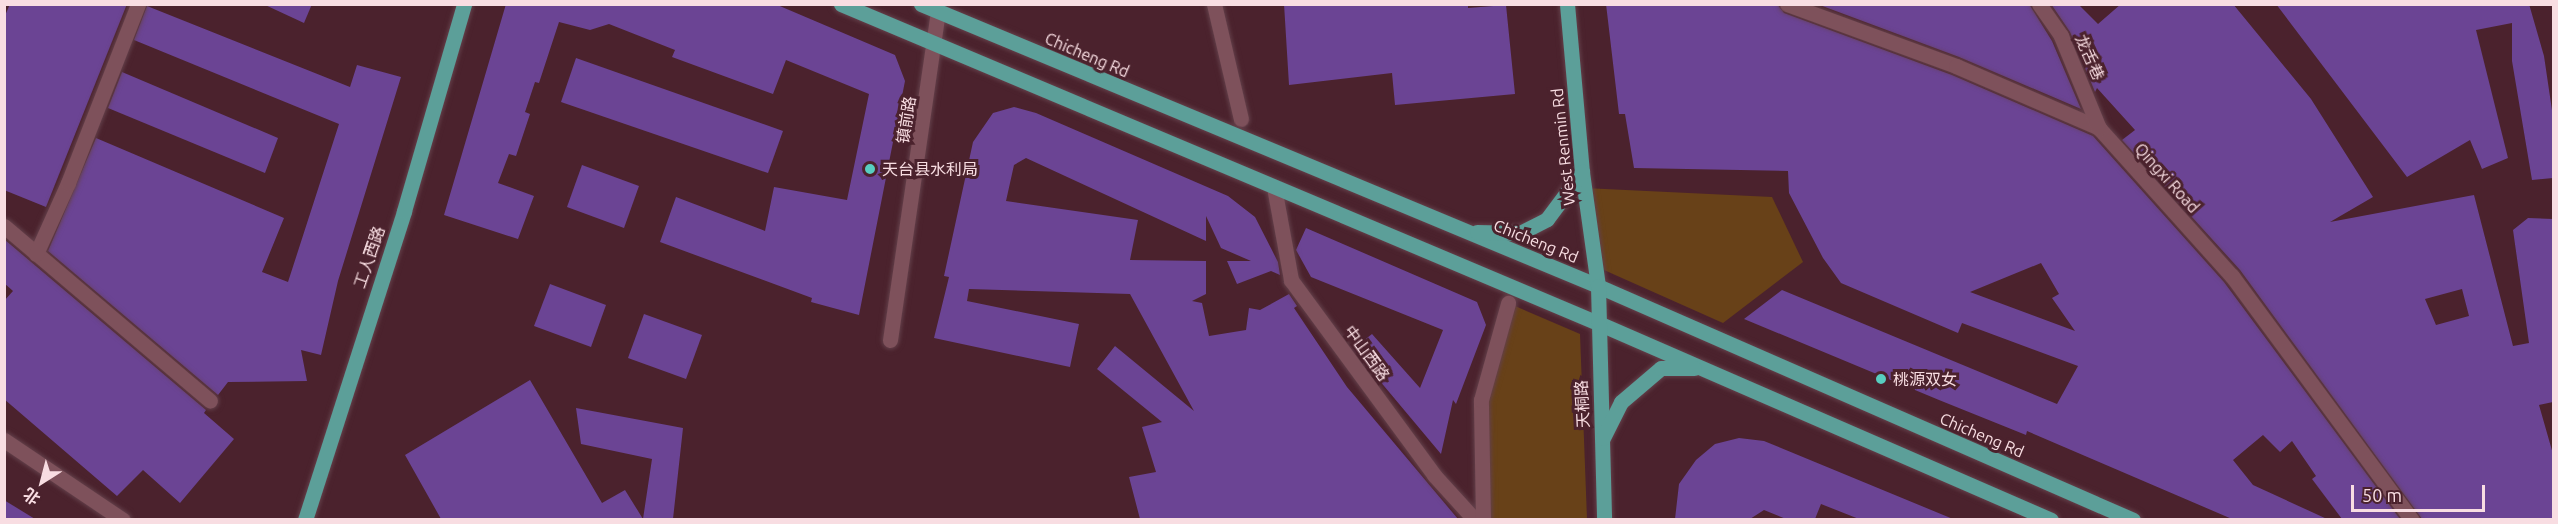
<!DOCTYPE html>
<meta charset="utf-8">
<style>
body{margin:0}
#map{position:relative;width:2558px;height:524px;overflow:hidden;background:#4b222d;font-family:Ubuntu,"Noto Sans SC",sans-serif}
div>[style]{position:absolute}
.green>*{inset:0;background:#684118}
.building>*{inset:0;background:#6b4494}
.roads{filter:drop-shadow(0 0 2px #63404a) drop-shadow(0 0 2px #63404a)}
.minor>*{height:15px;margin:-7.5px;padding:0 7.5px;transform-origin:7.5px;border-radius:7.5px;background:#7e515b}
.major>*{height:15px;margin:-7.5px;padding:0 7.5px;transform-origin:7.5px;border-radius:7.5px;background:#5c9f99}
.dots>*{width:16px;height:16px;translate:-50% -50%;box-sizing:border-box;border:3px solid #4b222d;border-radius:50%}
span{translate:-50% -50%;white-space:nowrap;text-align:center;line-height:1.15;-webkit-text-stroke:6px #4b222d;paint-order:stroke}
.street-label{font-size:16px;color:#f8dde2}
.poi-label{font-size:16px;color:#f8dde2}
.left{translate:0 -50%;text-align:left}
.frame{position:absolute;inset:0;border:6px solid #f8dde2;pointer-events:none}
.north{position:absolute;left:12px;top:452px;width:60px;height:60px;-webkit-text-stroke:4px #4b222d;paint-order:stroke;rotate:216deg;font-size:16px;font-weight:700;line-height:24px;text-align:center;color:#f8dde2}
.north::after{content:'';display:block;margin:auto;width:21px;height:27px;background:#f8dde2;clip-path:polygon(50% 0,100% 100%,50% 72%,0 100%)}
.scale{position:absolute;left:2351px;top:485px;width:134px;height:27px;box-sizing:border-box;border:3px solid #f8dde2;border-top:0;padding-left:8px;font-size:18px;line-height:21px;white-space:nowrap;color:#f8dde2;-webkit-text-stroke:4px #4b222d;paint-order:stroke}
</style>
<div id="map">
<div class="green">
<i style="clip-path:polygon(1584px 188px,1772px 197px,1803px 262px,1723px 323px,1595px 266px)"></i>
<i style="clip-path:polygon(1508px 303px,1580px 334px,1587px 519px,1483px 519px,1481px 400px)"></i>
</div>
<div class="building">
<i style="clip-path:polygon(10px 4px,127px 4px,46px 207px,4px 190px,4px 18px)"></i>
<i style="clip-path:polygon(263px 4px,312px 4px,304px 23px)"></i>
<i style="clip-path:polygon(506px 4px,775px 4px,895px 55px,905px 81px,859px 315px,811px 302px,812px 298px,660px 242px,676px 197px,765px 231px,774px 187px,847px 200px,869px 94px,786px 60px,773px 94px,672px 57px,675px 50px,609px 24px,590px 30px,559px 22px,539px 83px,535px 82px,525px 112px,530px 114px,516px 156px,509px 154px,498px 183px,534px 196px,518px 239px,444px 215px)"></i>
<i style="clip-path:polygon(1284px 4px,1468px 4px,1468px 8px,1506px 5px,1515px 94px,1395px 105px,1392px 73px,1289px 85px)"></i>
<i style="clip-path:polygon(evenodd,1606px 4px,1777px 4px,1784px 13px,1952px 75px,2093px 136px,2224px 282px,2400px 519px,2342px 519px,2312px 479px,2316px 476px,2292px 441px,2280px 452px,2263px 435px,2233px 460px,2253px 485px,2327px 519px,2232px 519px,2027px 431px,2026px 435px,1939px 400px,1744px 319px,1782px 290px,2057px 404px,2078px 366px,1962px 323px,1958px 333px,1841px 283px,1823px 258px,1789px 193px,1788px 171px,1634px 168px,1625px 114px,1619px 114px,1606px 4px,2041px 263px,2059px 294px,2052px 298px,2075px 331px,1970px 292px,2041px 263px)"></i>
<i style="clip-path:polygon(1817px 4px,2029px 4px,2052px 41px,2081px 109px,1959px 57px)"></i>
<i style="clip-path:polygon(evenodd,2051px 4px,2078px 4px,2098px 24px,2121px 4px,2233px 4px,2311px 99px,2373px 197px,2330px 222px,2474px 195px,2513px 346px,2529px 343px,2513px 230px,2528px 218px,2553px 219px,2553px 402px,2539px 405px,2553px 454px,2553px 519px,2422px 519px,2240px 270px,2122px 140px,2135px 130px,2097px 88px,2095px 92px,2070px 32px,2051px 4px,2462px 289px,2469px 316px,2436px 325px,2425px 299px,2462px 289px)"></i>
<i style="clip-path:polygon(2276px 4px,2529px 4px,2544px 56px,2553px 117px,2553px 178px,2532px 180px,2512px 61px,2512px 23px,2476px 30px,2508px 158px,2482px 169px,2470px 140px,2407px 177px)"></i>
<i style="clip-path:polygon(147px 6px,350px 87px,357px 65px,401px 77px,338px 281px,321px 355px,301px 350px,307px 381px,228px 382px,218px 395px,48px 251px,96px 138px,284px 218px,262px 272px,288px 282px,339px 124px,134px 40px)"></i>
<i style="clip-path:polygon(576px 58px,783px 131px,768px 173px,561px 102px)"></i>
<i style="clip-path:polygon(122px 72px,278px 138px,265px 173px,108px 108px)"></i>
<i style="clip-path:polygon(1014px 107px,1036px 113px,1228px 196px,1255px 217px,1278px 262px,1280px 275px,1271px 271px,1237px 284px,1227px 261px,1251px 261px,1221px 248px,1206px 216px,1206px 241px,1026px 158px,1014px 165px,1006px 201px,1138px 220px,1130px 260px,1206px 261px,1206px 294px,1192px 301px,1202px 303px,1209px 336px,1246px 330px,1249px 308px,1260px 310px,1289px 294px,1297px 306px,1294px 308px,1347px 387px,1458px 519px,1140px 519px,1129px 477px,1156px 472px,1142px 427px,1162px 422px,1097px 369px,1115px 346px,1194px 411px,1130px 294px,969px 289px,967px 301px,1079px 324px,1070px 367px,934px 338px,949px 277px,944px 276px,973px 142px,993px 113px)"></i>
<i style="clip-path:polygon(582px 165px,639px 186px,624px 228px,567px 207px)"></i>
<i style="clip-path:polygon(1306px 228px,1477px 302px,1486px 325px,1456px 404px,1453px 400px,1441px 454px,1353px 349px,1372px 334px,1420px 388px,1443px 330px,1311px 277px,1296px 250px)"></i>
<i style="clip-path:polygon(4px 239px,206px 410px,204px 413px,234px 439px,180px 503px,143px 470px,117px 496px,4px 399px,4px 301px,13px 291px,4px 283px)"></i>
<i style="clip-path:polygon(550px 284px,606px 305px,591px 347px,534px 326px)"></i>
<i style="clip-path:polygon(644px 314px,702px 335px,686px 379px,628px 358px)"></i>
<i style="clip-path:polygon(530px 380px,602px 503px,625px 490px,643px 519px,441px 519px,405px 455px)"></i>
<i style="clip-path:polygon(576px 408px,683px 428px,673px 519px,643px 519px,652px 459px,581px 444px)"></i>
<i style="clip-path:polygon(1739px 438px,1764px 441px,1953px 519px,1859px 519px,1821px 504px,1815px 519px,1786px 519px,1764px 510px,1750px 519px,1675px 519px,1679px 484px,1696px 460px,1715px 444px)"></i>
<i style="clip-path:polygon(4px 500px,35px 519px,4px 519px)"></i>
</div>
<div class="roads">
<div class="minor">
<i style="left:1214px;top:4px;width:118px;rotate:76.8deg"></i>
<i style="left:1787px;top:4px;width:180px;rotate:20.1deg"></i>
<i style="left:1956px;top:66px;width:156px;rotate:23.4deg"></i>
<i style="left:2099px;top:128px;width:199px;rotate:48.1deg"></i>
<i style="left:2232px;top:276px;width:303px;rotate:53.6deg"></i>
<i style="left:2039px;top:4px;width:39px;rotate:55deg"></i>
<i style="left:2061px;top:36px;width:100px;rotate:67.6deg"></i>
<i style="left:1274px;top:187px;width:95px;rotate:79.6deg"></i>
<i style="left:1291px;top:280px;width:242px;rotate:53.7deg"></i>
<i style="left:1434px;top:475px;width:61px;rotate:47.7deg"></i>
<i style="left:4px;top:226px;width:270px;rotate:40.3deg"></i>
<i style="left:36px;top:254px;width:78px;rotate:-65.7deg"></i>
<i style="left:68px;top:183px;width:192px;rotate:-68.6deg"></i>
<i style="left:890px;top:340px;width:331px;rotate:-81.7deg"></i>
<i style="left:4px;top:440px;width:143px;rotate:33.9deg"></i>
<i style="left:1483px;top:520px;width:120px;rotate:-91deg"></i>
<i style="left:1481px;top:400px;width:101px;rotate:-74.4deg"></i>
</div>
<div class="major">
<i style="left:841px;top:4px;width:821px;rotate:22.85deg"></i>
<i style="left:1598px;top:323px;width:494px;rotate:23.5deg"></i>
<i style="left:921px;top:4px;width:733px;rotate:22.61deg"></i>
<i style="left:1598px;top:286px;width:584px;rotate:23.62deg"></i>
<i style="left:1567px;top:4px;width:169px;rotate:84.9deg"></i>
<i style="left:1582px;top:172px;width:115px;rotate:82deg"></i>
<i style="left:1598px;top:286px;width:234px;rotate:88.5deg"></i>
<i style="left:1477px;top:232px;width:43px;rotate:1.3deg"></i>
<i style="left:1520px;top:233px;width:30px;rotate:-27deg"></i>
<i style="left:1547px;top:219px;width:59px;rotate:-53.3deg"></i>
<i style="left:1603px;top:438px;width:40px;rotate:-63.4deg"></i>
<i style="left:1621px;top:402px;width:52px;rotate:-40.4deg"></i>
<i style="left:1661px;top:368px;width:33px"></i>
<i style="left:305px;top:520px;width:324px;rotate:-72.2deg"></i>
<i style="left:404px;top:211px;width:216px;rotate:-73.8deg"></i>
</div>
</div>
<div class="dots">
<i style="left:870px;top:169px;background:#58cec0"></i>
<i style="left:1881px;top:379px;background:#58cec0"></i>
</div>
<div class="street-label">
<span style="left:1087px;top:55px;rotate:23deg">Chicheng Rd</span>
<span style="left:2090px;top:57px;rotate:66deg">龙舌巷</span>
<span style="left:906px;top:120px;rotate:-81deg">镇前路</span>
<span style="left:1563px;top:147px;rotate:-96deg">West Renmin Rd</span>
<span style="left:2167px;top:178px;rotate:48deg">Qingxi Road</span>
<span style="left:1536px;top:241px;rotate:22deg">Chicheng Rd</span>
<span style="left:369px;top:257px;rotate:-71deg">工人西路</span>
<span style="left:1367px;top:353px;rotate:54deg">中山西路</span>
<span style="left:1582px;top:404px;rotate:-93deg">天桐路</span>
<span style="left:1982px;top:435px;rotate:23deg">Chicheng Rd</span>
</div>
<div class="poi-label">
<span class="left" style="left:882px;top:169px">天台县水利局</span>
<span class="left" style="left:1893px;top:379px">桃源双女</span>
</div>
<div class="frame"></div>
<div class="north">北</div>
<div class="scale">50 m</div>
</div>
